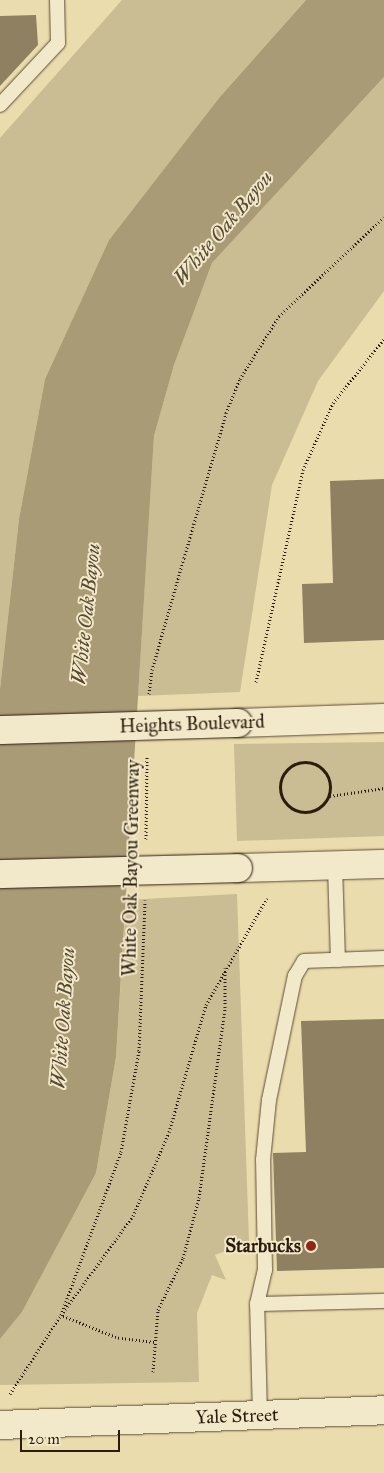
<!DOCTYPE html>
<style>
body{margin:0}
#map{position:relative;width:384px;height:1473px;overflow:hidden;background:#ebdcae;font-family:"IM FELL Great Primer",serif}
div>[style]{position:absolute}
.green>*{inset:0;background:#cabc93}
.water>*{inset:0;background:#aa9b77}
.building>*{inset:0;background:#8f8061}
.path>*{height:3px;margin-top:-1.5px;transform-origin:0;background:repeating-linear-gradient(90deg,#2b1d0d 0 1px,transparent 0 3.5px)}
.path>.ring{margin:-1.5px;padding:0;box-sizing:content-box;background:none;border:3px solid #2b1d0d;border-radius:50%}
.roads{filter:drop-shadow(0 0 1px #5b4d35) drop-shadow(0 0 1px #5b4d35)}
.service>*{height:14px;margin:-7px;padding:0 7px;transform-origin:7px;border-radius:7px;background:#f2e8ca}
.secondary>*{height:28px;margin:-14px;padding:0 14px;transform-origin:14px;border-radius:14px;background:#f2e8ca}
.bridges{filter:drop-shadow(0 0 1px #2b1d0d) drop-shadow(0 0 1px #2b1d0d)}
.secondary-bridge>*{height:28px;margin:-14px;padding:0 14px;transform-origin:14px;border-radius:14px;background:#f2e8ca}
.dots>*{width:14px;height:14px;translate:-50% -50%;box-sizing:border-box;border:2px solid #f2e8ca;border-radius:50%}
span{translate:-50% -50%;white-space:nowrap;text-align:center;line-height:1.15;-webkit-text-stroke:4px #f2e8ca;paint-order:stroke}
.street-label{font-size:19px;color:#2b1d0d}
.poi-label{font-size:19px;color:#2b1d0d;font-weight:700}
.right{translate:-100% -50%;text-align:right}
.water-label{font-size:20px;color:#574932;font-style:italic}
.scale{position:absolute;left:20px;top:1430px;width:100px;height:22px;box-sizing:border-box;border:2px solid #2b1d0d;border-top:0;padding-left:6px;font-size:15px;line-height:18px;white-space:nowrap;color:#2b1d0d;-webkit-text-stroke:4px #f2e8ca;paint-order:stroke}
</style>
<div id="map">
<div class="green">
<i style="clip-path:polygon(122px 0,306px 0,219px 98px,109px 240px,45px 379px,19px 519px,0 689px,0 138px)"></i>
<i style="clip-path:polygon(384px 77px,384px 291px,318px 381px,272px 485px,240px 692px,138px 696px,154px 436px,174px 365px,212px 263px)"></i>
<i style="clip-path:polygon(384px 742px,384px 836px,237px 841px,234px 744px)"></i>
<i style="clip-path:polygon(237px 894px,249px 1242px,215px 1255px,226px 1280px,212px 1275px,197px 1313px,199px 1382px,0 1385px,0 1339px,22px 1312px,96px 1173px,116px 1057px,126px 900px)"></i>
</div>
<div class="water">
<i style="clip-path:polygon(306px 0,384px 0,384px 77px,212px 263px,174px 365px,154px 436px,116px 1057px,96px 1173px,22px 1312px,0 1339px,0 689px,19px 519px,45px 379px,109px 240px,219px 98px)"></i>
</div>
<div class="building">
<i style="clip-path:polygon(36px 15px,38px 45px,0 86px,0 16px)"></i>
<i style="clip-path:polygon(384px 479px,384px 640px,304px 643px,302px 584px,333px 583px,330px 481px)"></i>
<i style="clip-path:polygon(384px 1019px,384px 1268px,277px 1271px,273px 1153px,306px 1152px,301px 1021px)"></i>
</div>
<div class="path">
<i style="left:256px;top:682px;width:217px;rotate:-77.5deg"></i>
<i style="left:303px;top:470px;width:73px;rotate:-65.9deg"></i>
<i style="left:333px;top:403px;width:82px;rotate:-51.4deg"></i>
<i style="left:149px;top:694px;width:24px;rotate:-83deg"></i>
<i style="left:152px;top:670px;width:116px;rotate:-74.1deg"></i>
<i style="left:184px;top:558px;width:151px;rotate:-73.8deg"></i>
<i style="left:226px;top:413px;width:37px;rotate:-68deg"></i>
<i style="left:240px;top:379px;width:74px;rotate:-58.2deg"></i>
<i style="left:279px;top:316px;width:144px;rotate:-43.3deg"></i>
<i class="ring" style="left:280px;top:762px;width:47px;height:47px"></i>
<i style="left:330px;top:796px;width:55px;rotate:-8.4deg"></i>
<i style="left:146px;top:839px;width:82px;rotate:-89.3deg"></i>
<i style="left:154px;top:1342px;width:38px;rotate:-173deg"></i>
<i style="left:116px;top:1337px;width:59px;rotate:-158.2deg"></i>
<i style="left:61px;top:1315px;width:122px;rotate:-54deg"></i>
<i style="left:133px;top:1216px;width:91px;rotate:-66.8deg"></i>
<i style="left:169px;top:1132px;width:132px;rotate:-73.8deg"></i>
<i style="left:206px;top:1005px;width:123px;rotate:-60.3deg"></i>
<i style="left:153px;top:1372px;width:62px;rotate:-85.4deg"></i>
<i style="left:158px;top:1310px;width:58px;rotate:-64.3deg"></i>
<i style="left:183px;top:1258px;width:62px;rotate:-75.1deg"></i>
<i style="left:199px;top:1198px;width:193px;rotate:-82.2deg"></i>
<i style="left:225px;top:1007px;width:39px;rotate:-90deg"></i>
<i style="left:10px;top:1394px;width:94px;rotate:-57.2deg"></i>
<i style="left:61px;top:1315px;width:174px;rotate:-69.8deg"></i>
<i style="left:121px;top:1152px;width:103px;rotate:-79.9deg"></i>
<i style="left:139px;top:1051px;width:151px;rotate:-87.7deg"></i>
</div>
<div class="roads">
<div class="service">
<i style="left:0;top:105px;width:85px;rotate:-46.9deg"></i>
<i style="left:58px;top:43px;width:43px;rotate:-91.3deg"></i>
<i style="left:335px;top:866px;width:94px;rotate:88.2deg"></i>
<i style="left:257px;top:1304px;width:35px;rotate:-77deg"></i>
<i style="left:265px;top:1270px;width:110px;rotate:-91deg"></i>
<i style="left:263px;top:1160px;width:60px;rotate:-84.3deg"></i>
<i style="left:269px;top:1100px;width:127px;rotate:-78.2deg"></i>
<i style="left:295px;top:976px;width:17px;rotate:-59deg"></i>
<i style="left:304px;top:961px;width:80px;rotate:-2.1deg"></i>
<i style="left:260px;top:1415px;width:111px;rotate:-91.5deg"></i>
<i style="left:257px;top:1304px;width:127px;rotate:-1.4deg"></i>
</div>
<div class="secondary">
<i style="left:238px;top:723px;width:146px;rotate:-2deg"></i>
<i style="left:238px;top:868px;width:146px;rotate:-1.6deg"></i>
<i style="left:0;top:1425px;width:384px;rotate:-2.2deg"></i>
</div>
</div>
<div class="bridges">
<div class="secondary-bridge">
<i style="left:0;top:730px;width:238px;rotate:-1.7deg"></i>
<i style="left:0;top:874px;width:238px;rotate:-1.4deg"></i>
</div>
</div>
<div class="dots">
<i style="left:311px;top:1246px;background:#8f2418"></i>
</div>
<div class="street-label">
<span style="left:192px;top:724px;rotate:-2deg">Heights Boulevard</span>
<span style="left:131px;top:868px;rotate:-89deg">White Oak Bayou Greenway</span>
<span style="left:237px;top:1416px;rotate:-2deg">Yale Street</span>
</div>
<div class="poi-label">
<span class="right" style="left:301px;top:1246px">Starbucks</span>
</div>
<div class="water-label">
<span style="left:223px;top:228px;rotate:-50deg">White Oak Bayou</span>
<span style="left:86px;top:614px;rotate:-84deg">White Oak Bayou</span>
<span style="left:63px;top:1018px;rotate:-86deg">White Oak Bayou</span>
</div>
<div class="scale">20 m</div>
</div>
